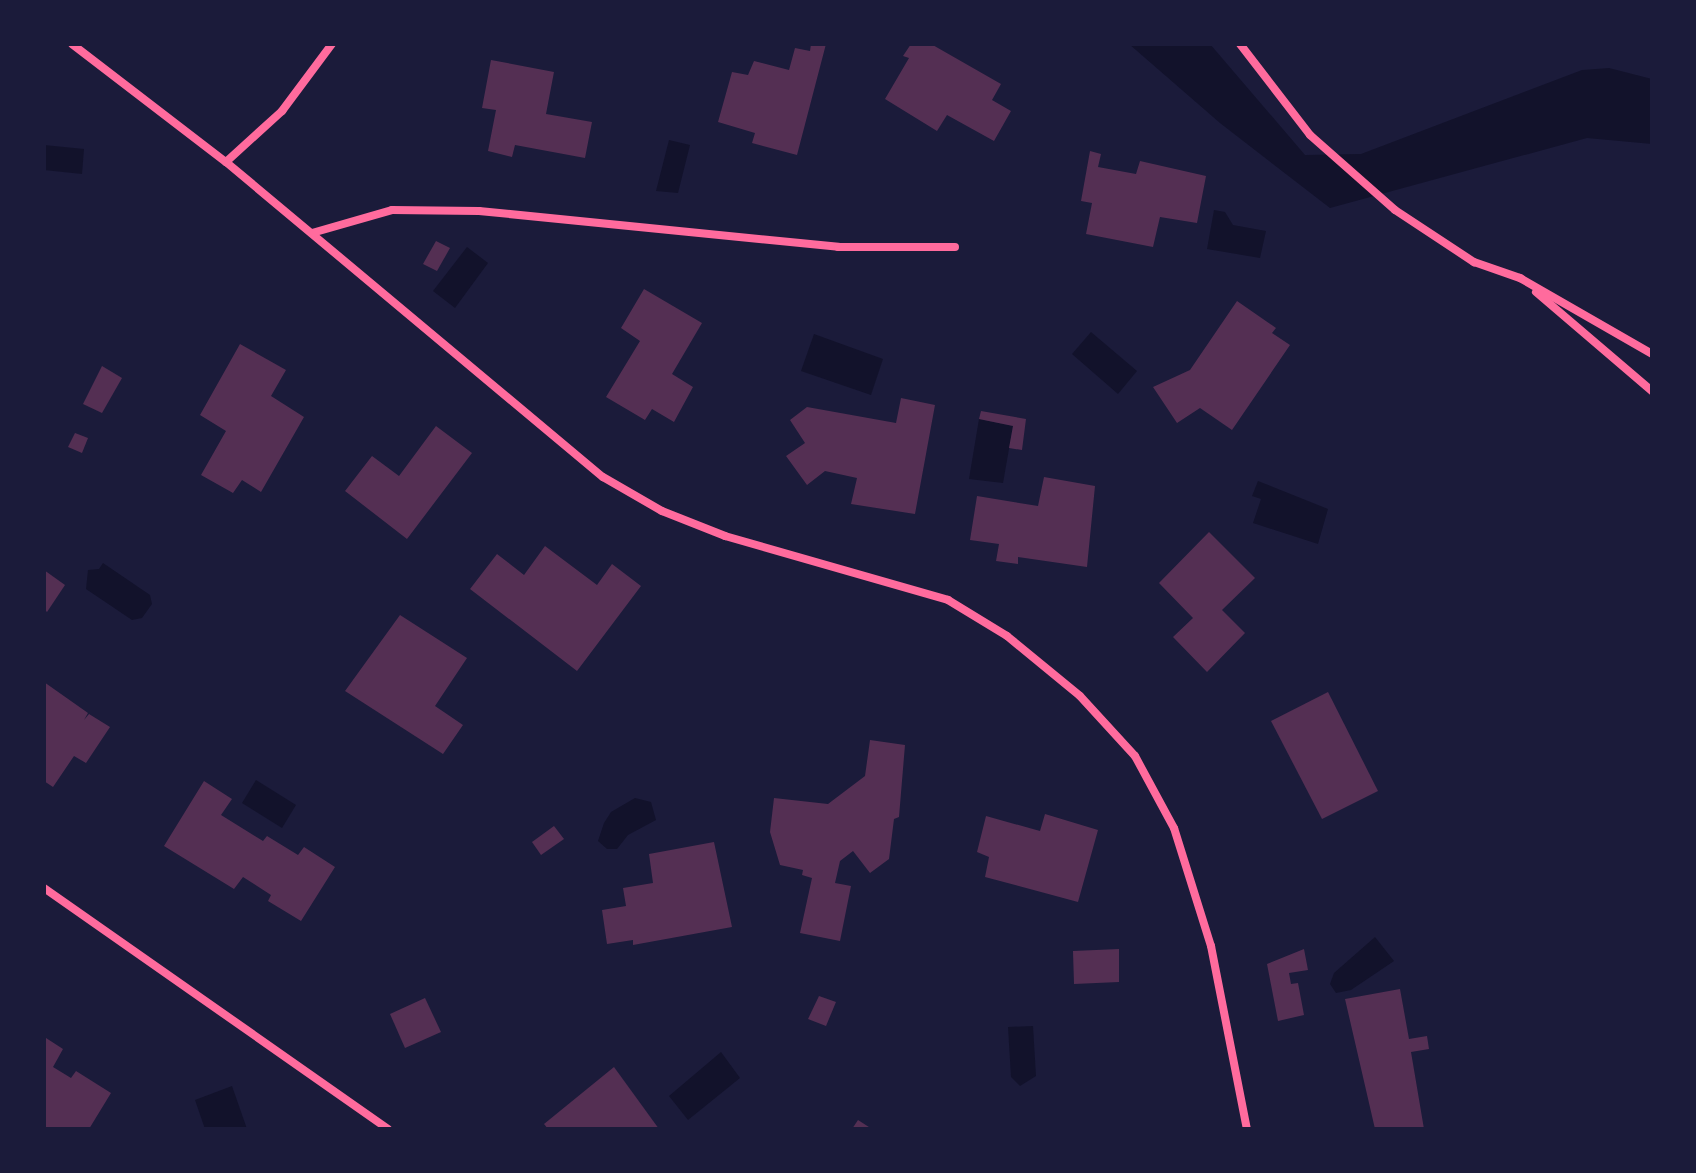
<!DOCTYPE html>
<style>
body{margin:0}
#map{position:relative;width:1696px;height:1173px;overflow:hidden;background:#1b1b3a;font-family:"Fira Sans Condensed",sans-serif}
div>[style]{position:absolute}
.water>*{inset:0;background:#12122b}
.building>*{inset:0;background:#542f53}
.minor>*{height:8px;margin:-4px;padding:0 4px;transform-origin:4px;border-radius:4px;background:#ff6b9d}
span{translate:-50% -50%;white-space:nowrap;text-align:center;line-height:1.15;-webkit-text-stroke:6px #1b1b3a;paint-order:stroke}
.frame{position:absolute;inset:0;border:46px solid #1b1b3a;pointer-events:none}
</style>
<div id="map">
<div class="water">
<i style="clip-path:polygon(1129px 44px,1210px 44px,1305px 155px,1361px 154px,1582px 70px,1609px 68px,1652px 79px,1652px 144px,1587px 138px,1330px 208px,1220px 123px)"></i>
<i style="clip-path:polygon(669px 140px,690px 145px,678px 193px,656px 191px)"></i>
<i style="clip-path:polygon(44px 145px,84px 149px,82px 174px,44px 170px)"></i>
<i style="clip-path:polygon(1214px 210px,1225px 212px,1233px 225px,1266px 231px,1260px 258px,1207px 249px)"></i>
<i style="clip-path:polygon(467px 247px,488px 263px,455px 308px,433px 291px)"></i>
<i style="clip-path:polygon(1091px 332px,1137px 371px,1118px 394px,1072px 354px)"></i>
<i style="clip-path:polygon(814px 334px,883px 359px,871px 395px,801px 371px)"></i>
<i style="clip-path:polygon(979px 419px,1013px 426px,1003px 483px,969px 479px)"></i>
<i style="clip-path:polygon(1258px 481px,1328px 509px,1318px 544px,1253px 523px,1261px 499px,1252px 496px)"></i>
<i style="clip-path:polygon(103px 563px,150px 595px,152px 604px,142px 618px,132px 620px,86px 589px,88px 570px,99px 569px)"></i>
<i style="clip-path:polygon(256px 780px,296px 805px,282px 828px,242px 803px)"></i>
<i style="clip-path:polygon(635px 798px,651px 802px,656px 820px,628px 835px,617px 849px,607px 849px,598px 841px,604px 823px,611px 812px)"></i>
<i style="clip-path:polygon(1375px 937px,1394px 961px,1351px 990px,1336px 993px,1330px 984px,1334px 973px)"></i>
<i style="clip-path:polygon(1033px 1026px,1036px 1076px,1020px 1086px,1011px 1077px,1008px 1027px)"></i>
<i style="clip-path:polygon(721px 1052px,740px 1078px,688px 1120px,669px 1096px)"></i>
<i style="clip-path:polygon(232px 1086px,247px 1129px,205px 1129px,195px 1100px)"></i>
</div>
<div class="building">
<i style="clip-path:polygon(811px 44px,826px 44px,797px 155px,752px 143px,755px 133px,718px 122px,732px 72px,748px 75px,754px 61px,789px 70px,795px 48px,810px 51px)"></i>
<i style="clip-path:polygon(911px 44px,931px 44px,1001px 84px,992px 100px,1011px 111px,994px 141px,947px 115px,937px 131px,885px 99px,909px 58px,903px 56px)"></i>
<i style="clip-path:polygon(491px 60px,554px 72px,546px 114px,592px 122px,585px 158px,515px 145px,512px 157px,488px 151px,496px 110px,482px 108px)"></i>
<i style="clip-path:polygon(1090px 151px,1101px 154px,1098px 167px,1136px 174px,1140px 161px,1206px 176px,1197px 223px,1160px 217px,1153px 247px,1086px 234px,1092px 203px,1081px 201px)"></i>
<i style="clip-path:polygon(436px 241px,450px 248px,437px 271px,423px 264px)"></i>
<i style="clip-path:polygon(644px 289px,702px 323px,672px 374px,693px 387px,674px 422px,652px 409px,645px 420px,606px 397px,640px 341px,621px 328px)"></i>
<i style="clip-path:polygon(1237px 301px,1276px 328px,1272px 333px,1290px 345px,1232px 430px,1200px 408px,1177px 423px,1153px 387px,1190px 370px)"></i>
<i style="clip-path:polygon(240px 344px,286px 370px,271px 396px,304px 417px,261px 492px,242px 480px,233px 493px,201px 475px,226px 431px,200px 415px)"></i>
<i style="clip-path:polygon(102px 366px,122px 378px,102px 413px,83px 404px)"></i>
<i style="clip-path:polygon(901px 398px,935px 405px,915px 514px,851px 504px,857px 478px,825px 471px,807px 485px,786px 456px,805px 443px,790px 420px,807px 407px,896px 423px)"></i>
<i style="clip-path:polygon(981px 411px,1026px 419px,1022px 450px,1009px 448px,1013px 426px,979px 419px)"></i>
<i style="clip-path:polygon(436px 426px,472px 453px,407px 539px,345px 491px,372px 456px,399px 476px)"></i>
<i style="clip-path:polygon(75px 433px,88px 438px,82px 453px,68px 447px)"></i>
<i style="clip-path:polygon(1044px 477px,1095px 486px,1087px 567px,1018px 557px,1018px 564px,996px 561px,999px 544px,970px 540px,977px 496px,1038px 506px)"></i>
<i style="clip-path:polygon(1209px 532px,1255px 578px,1222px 610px,1245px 633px,1207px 672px,1173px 637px,1193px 618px,1159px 583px)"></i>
<i style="clip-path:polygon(545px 546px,597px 585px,612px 564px,641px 586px,577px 671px,470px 589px,497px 554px,524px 575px)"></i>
<i style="clip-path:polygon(44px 570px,65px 585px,47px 612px,44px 609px)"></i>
<i style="clip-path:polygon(400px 615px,467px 658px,435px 706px,463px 725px,443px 754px,345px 691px)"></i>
<i style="clip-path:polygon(44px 682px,88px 713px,84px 720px,89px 714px,110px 727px,86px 763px,74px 756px,53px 787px,44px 781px)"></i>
<i style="clip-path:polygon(1328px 692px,1378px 791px,1322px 819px,1271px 721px)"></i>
<i style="clip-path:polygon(870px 740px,905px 745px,899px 817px,894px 819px,889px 859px,870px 873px,853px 851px,840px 861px,835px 883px,851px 886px,840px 941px,800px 933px,812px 878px,802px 875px,803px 870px,780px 865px,770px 832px,774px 798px,828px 804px,865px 776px)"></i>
<i style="clip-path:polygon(204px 781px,232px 799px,221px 815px,263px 841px,267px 836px,298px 855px,304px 847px,335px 867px,301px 921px,268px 901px,271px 895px,243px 877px,234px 889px,164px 846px)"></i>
<i style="clip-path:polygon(1045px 814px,1098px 830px,1078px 902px,985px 877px,989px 857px,977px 852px,986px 816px,1040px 831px)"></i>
<i style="clip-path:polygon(554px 826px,564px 839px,541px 855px,532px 842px)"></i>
<i style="clip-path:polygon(714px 842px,732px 927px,633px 945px,633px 940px,607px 944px,602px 910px,626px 906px,623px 888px,653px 883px,649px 854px)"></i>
<i style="clip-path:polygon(1119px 949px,1119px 982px,1074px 984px,1073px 951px)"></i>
<i style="clip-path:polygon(1304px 949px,1308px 970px,1289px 973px,1291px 984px,1298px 983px,1304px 1015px,1278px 1021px,1267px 964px)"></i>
<i style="clip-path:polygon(1400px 989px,1409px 1039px,1427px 1036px,1429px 1049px,1411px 1052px,1424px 1129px,1375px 1129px,1345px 999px)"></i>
<i style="clip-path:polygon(819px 996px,836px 1002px,826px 1026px,808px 1019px)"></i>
<i style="clip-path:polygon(425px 998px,441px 1032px,405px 1048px,390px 1014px)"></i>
<i style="clip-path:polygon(46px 1038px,63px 1049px,53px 1067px,71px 1078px,76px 1071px,111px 1093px,89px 1129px,44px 1129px)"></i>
<i style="clip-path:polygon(614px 1067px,659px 1129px,548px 1129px,544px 1124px)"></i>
<i style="clip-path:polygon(858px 1120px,872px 1129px,852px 1129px)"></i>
</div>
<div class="minor">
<i style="left:72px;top:44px;width:194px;rotate:37.5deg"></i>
<i style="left:226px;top:162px;width:491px;rotate:39.9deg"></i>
<i style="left:603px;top:477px;width:68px;rotate:30deg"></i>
<i style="left:662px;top:511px;width:68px;rotate:21.6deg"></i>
<i style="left:725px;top:536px;width:232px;rotate:16deg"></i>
<i style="left:948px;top:600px;width:69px;rotate:31.4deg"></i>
<i style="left:1007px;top:636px;width:94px;rotate:39.4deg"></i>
<i style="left:1080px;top:696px;width:81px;rotate:47.5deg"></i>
<i style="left:1135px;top:756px;width:82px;rotate:61.6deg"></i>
<i style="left:1174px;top:828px;width:124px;rotate:72.6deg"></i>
<i style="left:1211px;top:946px;width:187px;rotate:78.9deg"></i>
<i style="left:1240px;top:44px;width:115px;rotate:52.4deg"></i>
<i style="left:1310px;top:135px;width:113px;rotate:41.4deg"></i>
<i style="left:1395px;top:210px;width:95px;rotate:33.4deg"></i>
<i style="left:1474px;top:262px;width:49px;rotate:19.2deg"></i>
<i style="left:1520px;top:278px;width:152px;rotate:29.9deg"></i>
<i style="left:226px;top:162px;width:76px;rotate:-42.3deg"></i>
<i style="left:282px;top:111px;width:84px;rotate:-53.3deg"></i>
<i style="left:312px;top:233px;width:83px;rotate:-16deg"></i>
<i style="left:392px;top:210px;width:87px;rotate:0.7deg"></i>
<i style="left:479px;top:211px;width:361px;rotate:5.7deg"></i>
<i style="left:838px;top:247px;width:117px"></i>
<i style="left:1536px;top:292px;width:153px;rotate:40.5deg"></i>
<i style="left:44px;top:888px;width:420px;rotate:35deg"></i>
</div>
<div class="frame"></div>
</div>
